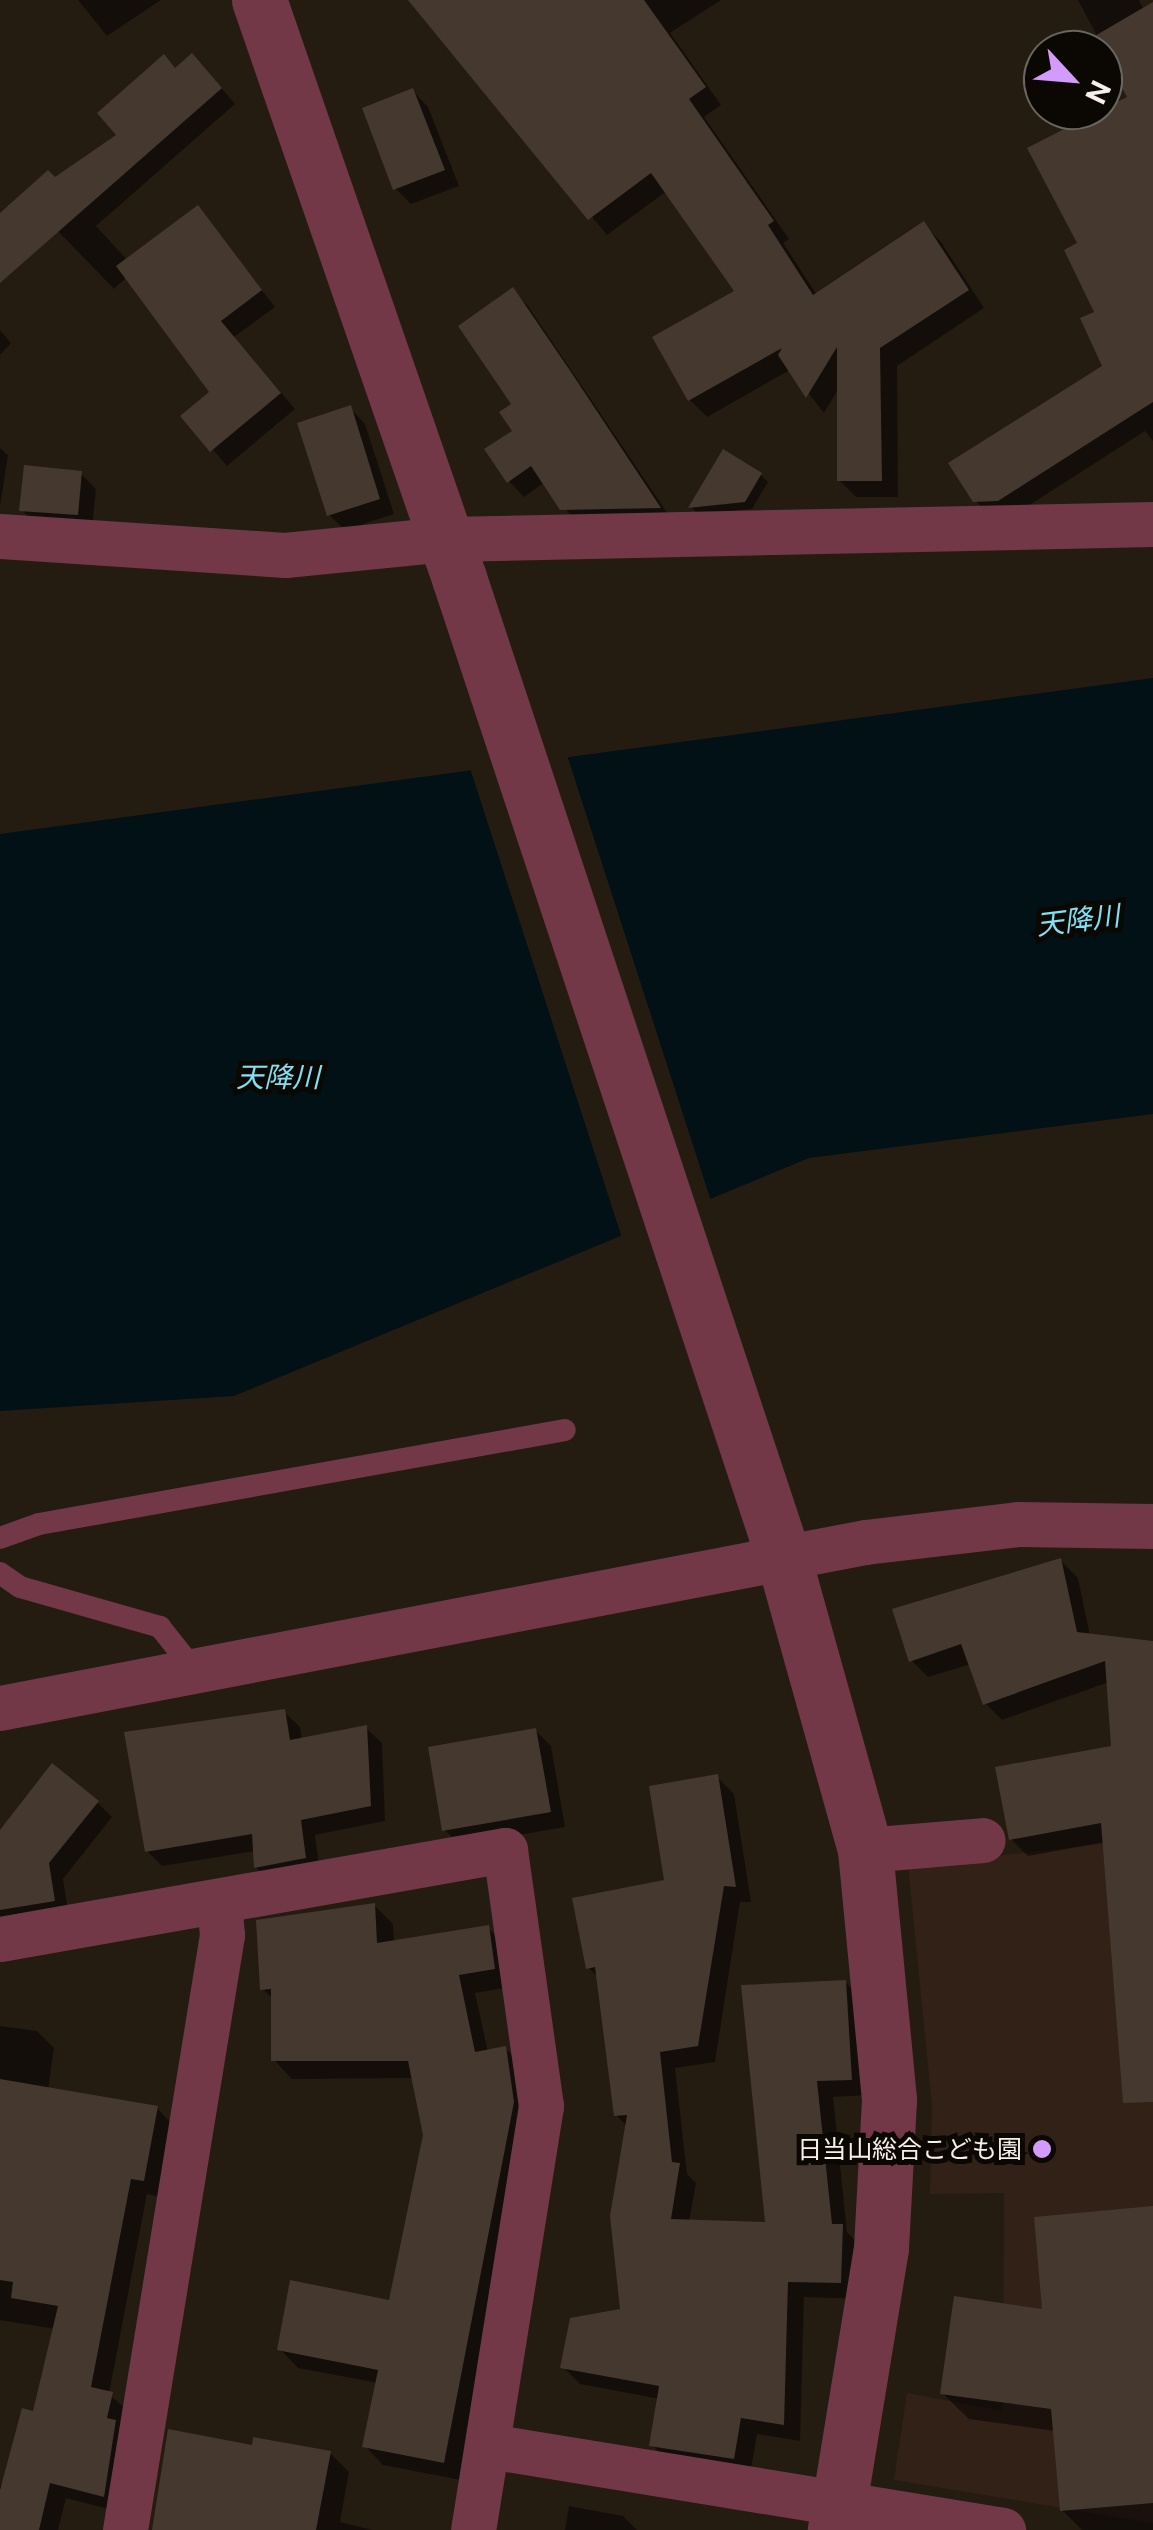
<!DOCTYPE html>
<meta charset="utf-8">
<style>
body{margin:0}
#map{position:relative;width:1153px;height:2530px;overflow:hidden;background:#251c11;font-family:"Public Sans","Noto Sans JP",sans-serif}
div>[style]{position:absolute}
.education>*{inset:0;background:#312117}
.water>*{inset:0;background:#021115}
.pier>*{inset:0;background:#251c11}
.shadow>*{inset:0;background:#0007}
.building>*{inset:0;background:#45382f}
.service>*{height:22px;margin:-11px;padding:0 11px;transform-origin:11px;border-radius:11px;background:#723848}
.minor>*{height:45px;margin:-22.5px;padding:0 22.5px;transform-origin:22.5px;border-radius:22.5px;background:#723848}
.tertiary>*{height:55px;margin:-27.5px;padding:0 27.5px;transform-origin:27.5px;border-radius:27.5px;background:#723848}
.dots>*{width:28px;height:28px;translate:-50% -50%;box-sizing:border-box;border:5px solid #0b0804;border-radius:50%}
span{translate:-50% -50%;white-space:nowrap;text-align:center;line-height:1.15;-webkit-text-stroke:10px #0b0804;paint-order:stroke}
.poi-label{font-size:25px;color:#f6f0e9}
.right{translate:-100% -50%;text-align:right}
.water-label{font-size:28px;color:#82e0f5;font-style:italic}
.north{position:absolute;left:1023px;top:30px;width:100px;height:100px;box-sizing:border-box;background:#0b0804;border:2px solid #696560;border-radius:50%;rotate:116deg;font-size:28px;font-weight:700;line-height:40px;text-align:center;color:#f6f0e9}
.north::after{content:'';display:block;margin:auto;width:35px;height:45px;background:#d39cfc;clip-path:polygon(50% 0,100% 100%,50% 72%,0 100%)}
</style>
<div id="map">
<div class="education">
<i style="clip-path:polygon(1153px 1838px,1153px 2523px,894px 2480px,907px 2393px,1003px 2411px,1004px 2193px,930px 2194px,932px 2105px,908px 1866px)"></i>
</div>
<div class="water">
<i style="clip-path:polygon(1153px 678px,1153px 1114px,809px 1158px,234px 1396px,0 1411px,0 834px)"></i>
</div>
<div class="pier">
<i style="clip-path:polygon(566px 752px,712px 1204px,623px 1241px,469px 765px)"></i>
</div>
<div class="shadow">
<i style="clip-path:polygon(78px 0,161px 0,107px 36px)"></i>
<i style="clip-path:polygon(411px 0,721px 0,670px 33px,721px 105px,704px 117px,789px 239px,783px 243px,817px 295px,924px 225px,941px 242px,984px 308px,897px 366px,898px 497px,856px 497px,839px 480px,839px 388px,824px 413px,790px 370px,707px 417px,690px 400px,738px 292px,667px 191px,607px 235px)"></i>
<i style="clip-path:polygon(1078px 0,1139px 0,1144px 10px,1153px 5px,1153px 441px,1145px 431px,1014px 515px,990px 516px,975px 500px,1105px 367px,1080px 244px,1130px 98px)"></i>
<i style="clip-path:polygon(176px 70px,207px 71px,235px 104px,96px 226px,128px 261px,198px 209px,275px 307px,234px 337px,295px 409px,227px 466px,184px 416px,212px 393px,127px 277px,114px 289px,23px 195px,55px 180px,120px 135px)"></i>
<i style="clip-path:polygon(413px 91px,428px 107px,459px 186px,411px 204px,395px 188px)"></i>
<i style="clip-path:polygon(513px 291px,528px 306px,674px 523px,578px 525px,545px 482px,524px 497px,509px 481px,515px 431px)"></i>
<i style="clip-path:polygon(0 330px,11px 343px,0 355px)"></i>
<i style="clip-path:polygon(350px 408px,365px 424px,394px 514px,345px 530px,329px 515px)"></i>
<i style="clip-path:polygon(0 448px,8px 455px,0 507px)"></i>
<i style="clip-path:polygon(80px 473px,96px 489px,92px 529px,37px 526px,22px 510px)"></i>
<i style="clip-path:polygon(761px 475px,768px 482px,752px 509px,698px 514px,691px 507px)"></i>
<i style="clip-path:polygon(1061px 1561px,1078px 1578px,1090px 1636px,1153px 1644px,1153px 2078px,1105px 1842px,1028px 1856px,1011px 1839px,1113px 1748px,1109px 1682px,1002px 1720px,985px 1703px,971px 1664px,928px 1677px,911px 1660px)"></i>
<i style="clip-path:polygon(284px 1712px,300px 1727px,302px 1740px,366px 1728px,382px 1743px,385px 1821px,315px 1835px,320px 1873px,271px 1882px,256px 1867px,255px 1851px,162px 1866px,147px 1851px)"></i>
<i style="clip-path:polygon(535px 1730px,551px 1746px,565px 1827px,460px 1845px,445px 1830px)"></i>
<i style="clip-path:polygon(717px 1777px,734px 1794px,751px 1902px,740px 1902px,715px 2062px,675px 2068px,687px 2174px,696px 2183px,689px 2222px,768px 2224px,845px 1982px,862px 1999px,868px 2095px,833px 2097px,847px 2232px,859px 2244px,857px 2299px,804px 2297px,800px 2441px,757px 2434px,750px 2475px,669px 2462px,652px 2445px,660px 2399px,580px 2384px,563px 2367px,623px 2311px,627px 2126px,616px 2115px,599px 1978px,589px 1968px,667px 1882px)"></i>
<i style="clip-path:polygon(97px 1802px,112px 1817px,63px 1879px,69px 1916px,0 1927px,0 1827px,1px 1833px)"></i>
<i style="clip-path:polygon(374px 1905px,393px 1924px,394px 1943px,488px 1928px,506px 1946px,512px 1987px,475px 1993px,488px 2052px,505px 2048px,523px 2067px,531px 2121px,461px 2480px,383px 2465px,365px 2446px,378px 2383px,298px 2368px,280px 2349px,391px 2303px,426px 2135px,414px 2078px,292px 2079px,274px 2060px,274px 2000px,263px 1989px)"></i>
<i style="clip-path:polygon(0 2026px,37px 2031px,54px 2048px,48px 2090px,157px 2108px,173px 2125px,160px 2197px,147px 2194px,109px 2394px,128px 2411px,120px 2512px,66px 2498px,58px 2530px,0 2530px,0 2487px,35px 2414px,55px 2329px,0 2320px)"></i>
<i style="clip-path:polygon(1153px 2209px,1153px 2530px,1082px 2530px,1062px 2510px,1055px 2431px,969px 2419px,942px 2393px,1045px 2312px)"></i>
<i style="clip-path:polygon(254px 2448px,330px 2453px,349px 2472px,340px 2522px,373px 2530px,154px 2530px)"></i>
<i style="clip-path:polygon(569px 2506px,623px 2516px,637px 2530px,565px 2530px)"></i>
</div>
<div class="building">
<i style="clip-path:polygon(408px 0,644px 0,706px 87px,689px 99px,774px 221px,768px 225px,813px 295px,924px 221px,969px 290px,880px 348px,882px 481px,837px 481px,837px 347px,806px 398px,778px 355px,782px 348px,688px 401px,652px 337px,734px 291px,651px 173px,588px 220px)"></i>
<i style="clip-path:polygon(1153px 2px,1153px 402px,998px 501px,973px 502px,948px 463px,1102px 366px,1080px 318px,1094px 312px,1064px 250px,1077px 243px,1027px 148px,1127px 97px,1093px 37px)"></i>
<i style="clip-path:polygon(192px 53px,222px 88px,0 283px,0 213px,48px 170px,55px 177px,116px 135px,97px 113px,164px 54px,175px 68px)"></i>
<i style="clip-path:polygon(413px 88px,445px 170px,393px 190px,362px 108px)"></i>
<i style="clip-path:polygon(198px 205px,262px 290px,221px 321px,281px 393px,210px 452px,180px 416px,209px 392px,116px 266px)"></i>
<i style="clip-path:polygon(513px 287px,571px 372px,661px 508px,560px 510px,531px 466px,507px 483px,484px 449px,512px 431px,499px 412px,511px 404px,458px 326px)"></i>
<i style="clip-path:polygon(351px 405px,380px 499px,327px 516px,297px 423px)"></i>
<i style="clip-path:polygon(723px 449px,762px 473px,745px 502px,688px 508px)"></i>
<i style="clip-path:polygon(24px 465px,82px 471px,78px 515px,19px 511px)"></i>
<i style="clip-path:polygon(1061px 1558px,1077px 1632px,1153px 1641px,1153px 2102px,1123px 2103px,1101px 1823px,1009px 1840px,995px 1767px,1111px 1746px,1105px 1661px,983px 1705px,961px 1644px,909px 1662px,892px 1609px)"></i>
<i style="clip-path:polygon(285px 1709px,290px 1740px,367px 1725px,371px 1806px,301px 1820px,306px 1858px,254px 1868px,252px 1834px,145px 1852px,124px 1732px)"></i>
<i style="clip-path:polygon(536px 1728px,551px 1812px,442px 1831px,428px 1747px)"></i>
<i style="clip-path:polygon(52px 1763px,99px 1801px,49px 1863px,55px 1901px,0 1910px,0 1830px)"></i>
<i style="clip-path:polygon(718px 1774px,736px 1887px,724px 1886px,698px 2046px,660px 2052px,672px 2162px,680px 2163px,671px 2219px,765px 2222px,741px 1985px,846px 1980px,852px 2080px,817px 2081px,832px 2224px,843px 2224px,841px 2283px,788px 2282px,784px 2425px,741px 2418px,734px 2459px,649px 2446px,659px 2386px,560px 2368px,570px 2318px,620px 2309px,610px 2216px,627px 2115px,614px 2116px,595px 1967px,586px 1969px,572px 1898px,664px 1880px,649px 1786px)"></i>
<i style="clip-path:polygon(375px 1903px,377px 1943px,489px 1925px,495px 1969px,459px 1975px,475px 2052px,506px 2046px,514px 2102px,444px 2463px,362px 2447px,378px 2370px,277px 2350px,290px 2280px,389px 2300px,423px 2135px,408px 2061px,271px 2061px,271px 1989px,260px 1990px,256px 1920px)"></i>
<i style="clip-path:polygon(0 2079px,158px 2106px,144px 2181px,131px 2179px,91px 2387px,113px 2392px,107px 2418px,116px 2420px,104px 2497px,50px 2483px,39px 2530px,0 2530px,0 2490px,22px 2408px,33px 2411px,58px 2306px,11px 2298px,13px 2282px,0 2280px)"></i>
<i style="clip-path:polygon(1153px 2206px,1153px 2503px,1060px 2511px,1051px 2409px,940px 2394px,954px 2296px,1042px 2309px,1034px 2217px)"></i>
<i style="clip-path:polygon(168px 2429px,252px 2445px,253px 2437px,331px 2451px,316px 2530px,152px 2530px)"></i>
</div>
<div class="service">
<i style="left:0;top:1538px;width:41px;rotate:-19.7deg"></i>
<i style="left:39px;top:1524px;width:534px;rotate:-10.13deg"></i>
<i style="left:0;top:1573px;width:24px;rotate:35deg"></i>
<i style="left:20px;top:1587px;width:146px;rotate:15.9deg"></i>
<i style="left:160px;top:1627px;width:56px;rotate:51.5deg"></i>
</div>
<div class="minor">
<i style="left:0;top:536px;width:286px;rotate:3.8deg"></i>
<i style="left:285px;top:555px;width:161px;rotate:-5.7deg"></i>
<i style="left:445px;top:539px;width:708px;rotate:-1.21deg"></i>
<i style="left:0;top:1708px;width:881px;rotate:-10.86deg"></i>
<i style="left:865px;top:1542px;width:154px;rotate:-6.7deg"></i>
<i style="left:1018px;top:1524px;width:135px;rotate:0.8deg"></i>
<i style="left:865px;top:1850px;width:118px;rotate:-4.8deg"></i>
<i style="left:0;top:1939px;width:513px;rotate:-10deg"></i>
<i style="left:505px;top:1850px;width:259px;rotate:82deg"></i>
<i style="left:541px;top:2106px;width:429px;rotate:99.1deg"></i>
<i style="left:489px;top:2446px;width:521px;rotate:9.28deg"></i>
<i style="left:125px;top:2530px;width:603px;rotate:-80.74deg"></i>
<i style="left:222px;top:1935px;width:32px;rotate:-95deg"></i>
</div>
<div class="tertiary">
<i style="left:259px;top:0;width:612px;rotate:70.91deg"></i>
<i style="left:459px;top:578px;width:1030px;rotate:71.67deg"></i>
<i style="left:783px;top:1556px;width:305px;rotate:74.4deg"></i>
<i style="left:865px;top:1850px;width:251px;rotate:84.5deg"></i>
<i style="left:889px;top:2100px;width:148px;rotate:93.1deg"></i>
<i style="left:881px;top:2248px;width:286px;rotate:99.3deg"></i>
</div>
<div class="dots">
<i style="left:1042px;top:2149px;background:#d39cfc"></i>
</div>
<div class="poi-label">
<span class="right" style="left:1022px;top:2149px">日当山総合こども園</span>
</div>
<div class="water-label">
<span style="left:1078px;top:920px;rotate:-7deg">天降川</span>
<span style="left:278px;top:1077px">天降川</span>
</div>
<div class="north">N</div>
</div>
